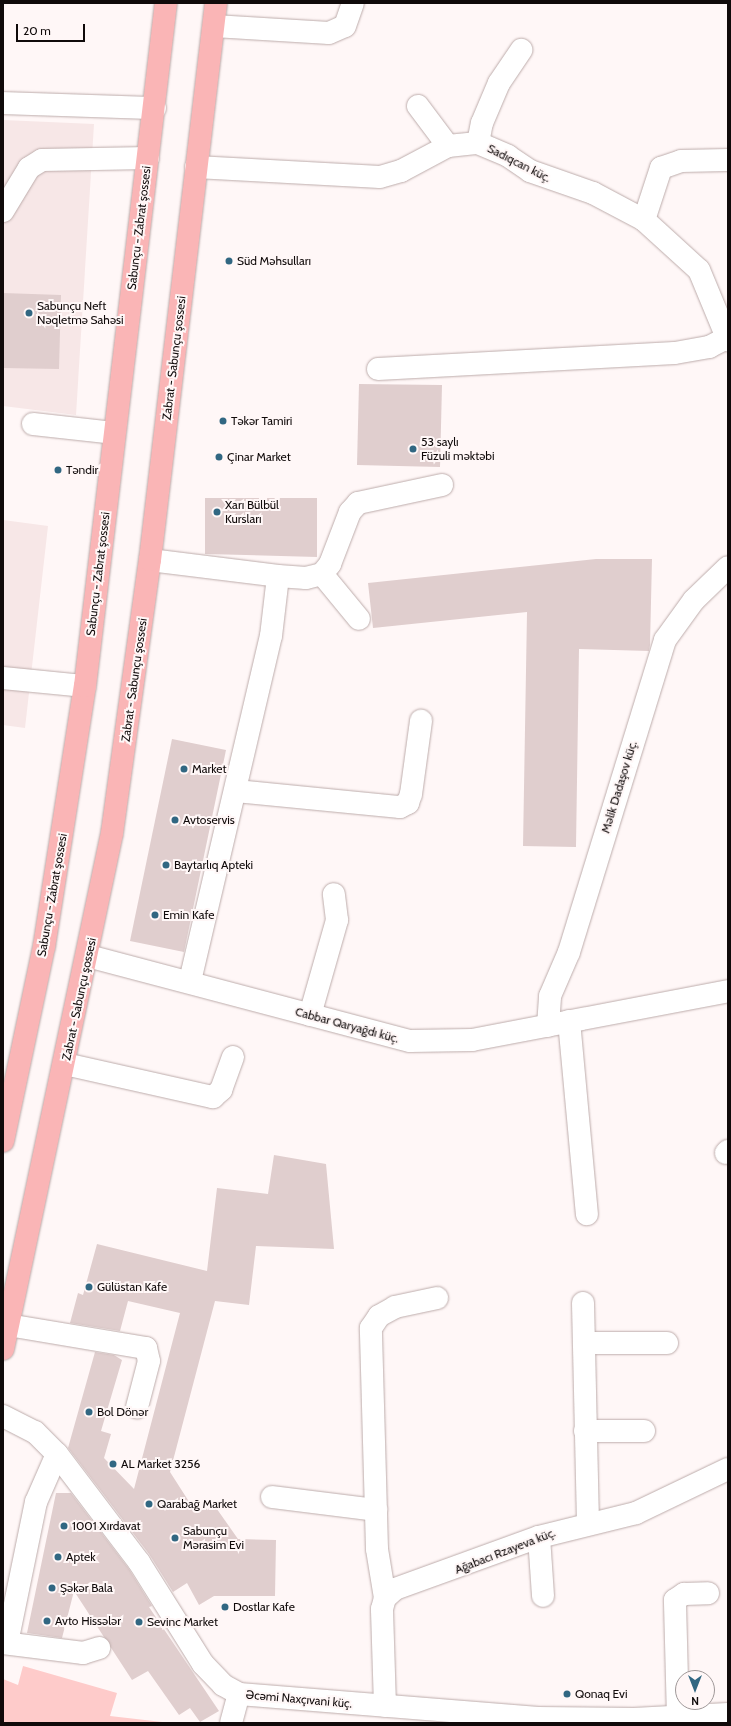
<!DOCTYPE html>
<meta charset="utf-8">
<style>
body{margin:0}
#map{position:relative;width:731px;height:1726px;overflow:hidden;background:#fff7f7;font-family:Cabin,sans-serif}
div>[style]{position:absolute}
.built>*{inset:0;background:#f7e7e7}
.green>*{inset:0;background:#fecbca}
.building>*{inset:0;background:#e0cece}
.roads{filter:drop-shadow(0 0 1px #bdacab) drop-shadow(0 0 1px #bdacab)}
.minor>*{height:22px;margin:-11px;padding:0 11px;transform-origin:11px;border-radius:11px;background:#fff}
.major>*{height:22px;margin:-11px;padding:0 11px;transform-origin:11px;border-radius:11px;background:#fab5b6}
.dots>*{width:11px;height:11px;translate:-50% -50%;box-sizing:border-box;border:2px solid #fff7f7;border-radius:50%}
span{translate:-50% -50%;white-space:nowrap;text-align:center;line-height:1.15;-webkit-text-stroke:4px #fff7f7;paint-order:stroke}
.street-label{font-size:12px;color:#100a0a}
.poi-label{font-size:12px;color:#100a0a}
.left{translate:0 -50%;text-align:left}
.frame{position:absolute;inset:0;border:4px solid #100a0a;pointer-events:none}
.north{position:absolute;left:675px;top:1670px;width:40px;height:40px;box-sizing:border-box;background:#fff7f7;border:1px solid #9f9898;border-radius:50%;rotate:180deg;font-size:11px;font-weight:700;line-height:16px;text-align:center;color:#100a0a}
.north::after{content:'';display:block;margin:auto;width:14px;height:18px;background:#316782;clip-path:polygon(50% 0,100% 100%,50% 72%,0 100%)}
.scale{position:absolute;left:16px;top:24px;width:69px;height:18px;box-sizing:border-box;border:2px solid #100a0a;border-top:0;padding-left:5px;font-size:12px;line-height:14px;white-space:nowrap;color:#100a0a;-webkit-text-stroke:3px #fff7f7;paint-order:stroke}
</style>
<div id="map">
<div class="built">
<i style="clip-path:polygon(3px 120px,94px 124px,76px 415px,3px 406px)"></i>
<i style="clip-path:polygon(3px 520px,48px 526px,25px 728px,3px 725px)"></i>
</div>
<div class="green">
<i style="clip-path:polygon(23px 1666px,117px 1693px,110px 1716px,171px 1723px,3px 1723px,3px 1679px,18px 1685px)"></i>
</div>
<div class="building">
<i style="clip-path:polygon(3px 293px,61px 295px,59px 369px,3px 368px)"></i>
<i style="clip-path:polygon(359px 384px,442px 385px,440px 467px,357px 465px)"></i>
<i style="clip-path:polygon(205px 498px,317px 498px,317px 557px,205px 554px)"></i>
<i style="clip-path:polygon(596px 559px,652px 559px,650px 645px,649px 651px,579px 649px,576px 847px,523px 846px,527px 612px,373px 628px,368px 583px)"></i>
<i style="clip-path:polygon(172px 739px,226px 750px,184px 952px,130px 941px)"></i>
<i style="clip-path:polygon(274px 1155px,326px 1164px,334px 1249px,256px 1246px,249px 1305px,215px 1301px,170px 1472px,195px 1511px,212px 1502px,238px 1539px,276px 1540px,275px 1596px,214px 1596px,199px 1605px,187px 1583px,173px 1592px,149px 1554px,68px 1448px,95px 1352px,114px 1355px,122px 1360px,101px 1431px,111px 1434px,104px 1458px,134px 1489px,180px 1313px,128px 1301px,120px 1331px,70px 1323px,78px 1293px,83px 1295px,97px 1244px,207px 1271px,217px 1188px,268px 1194px)"></i>
<i style="clip-path:polygon(56px 1493px,71px 1493px,129px 1569px,152px 1606px,149px 1607px,219px 1711px,200px 1722px,190px 1708px,179px 1715px,148px 1671px,132px 1680px,74px 1591px,62px 1638px,27px 1633px)"></i>
</div>
<div class="roads">
<div class="minor">
<i style="left:214px;top:26px;width:115px;rotate:3.5deg"></i>
<i style="left:329px;top:33px;width:17px;rotate:-24deg"></i>
<i style="left:345px;top:26px;width:24px;rotate:-71deg"></i>
<i style="left:3px;top:103px;width:152px;rotate:1.9deg"></i>
<i style="left:418px;top:106px;width:50px;rotate:53.1deg"></i>
<i style="left:478px;top:143px;width:20px;rotate:-79deg"></i>
<i style="left:482px;top:123px;width:43px;rotate:-67deg"></i>
<i style="left:499px;top:83px;width:40px;rotate:-56deg"></i>
<i style="left:196px;top:167px;width:184px;rotate:3.1deg"></i>
<i style="left:380px;top:177px;width:22px;rotate:-16deg"></i>
<i style="left:401px;top:171px;width:53px;rotate:-28deg"></i>
<i style="left:448px;top:146px;width:30px;rotate:-6deg"></i>
<i style="left:478px;top:143px;width:33px;rotate:23deg"></i>
<i style="left:508px;top:156px;width:27px;rotate:34deg"></i>
<i style="left:530px;top:171px;width:67px;rotate:19.2deg"></i>
<i style="left:593px;top:193px;width:58px;rotate:27.9deg"></i>
<i style="left:644px;top:220px;width:74px;rotate:42.3deg"></i>
<i style="left:699px;top:270px;width:76px;rotate:67.5deg"></i>
<i style="left:3px;top:211px;width:50px;rotate:-58.8deg"></i>
<i style="left:29px;top:168px;width:15px;rotate:-32deg"></i>
<i style="left:42px;top:160px;width:106px;rotate:-1.1deg"></i>
<i style="left:644px;top:220px;width:55px;rotate:-71.9deg"></i>
<i style="left:661px;top:168px;width:21px;rotate:-19deg"></i>
<i style="left:681px;top:161px;width:47px;rotate:-1.2deg"></i>
<i style="left:378px;top:369px;width:297px;rotate:-3.1deg"></i>
<i style="left:675px;top:353px;width:35px;rotate:-10deg"></i>
<i style="left:709px;top:347px;width:20px;rotate:-27deg"></i>
<i style="left:33px;top:424px;width:81px;rotate:6.3deg"></i>
<i style="left:150px;top:560px;width:129px;rotate:7.1deg"></i>
<i style="left:278px;top:576px;width:28px;rotate:4deg"></i>
<i style="left:306px;top:578px;width:16px;rotate:-14deg"></i>
<i style="left:322px;top:574px;width:13px;rotate:-51deg"></i>
<i style="left:330px;top:564px;width:56px;rotate:-69deg"></i>
<i style="left:350px;top:512px;width:12px;rotate:-48deg"></i>
<i style="left:358px;top:503px;width:86px;rotate:-12.1deg"></i>
<i style="left:322px;top:574px;width:58px;rotate:50.6deg"></i>
<i style="left:3px;top:678px;width:82px;rotate:5.6deg"></i>
<i style="left:236px;top:791px;width:165px;rotate:5.6deg"></i>
<i style="left:400px;top:807px;width:9px;rotate:-27deg"></i>
<i style="left:408px;top:803px;width:9px;rotate:-72deg"></i>
<i style="left:411px;top:794px;width:74px;rotate:-82.2deg"></i>
<i style="left:88px;top:956px;width:333px;rotate:14.8deg"></i>
<i style="left:410px;top:1041px;width:62px;rotate:-0.9deg"></i>
<i style="left:472px;top:1040px;width:261px;rotate:-10.8deg"></i>
<i style="left:190px;top:981px;width:354px;rotate:-76.8deg"></i>
<i style="left:271px;top:636px;width:60px;rotate:-83.3deg"></i>
<i style="left:310px;top:1015px;width:99px;rotate:-74.1deg"></i>
<i style="left:337px;top:920px;width:26px;rotate:-97deg"></i>
<i style="left:569px;top:1021px;width:194px;rotate:84.7deg"></i>
<i style="left:548px;top:1026px;width:30px;rotate:-86deg"></i>
<i style="left:550px;top:996px;width:48px;rotate:-66.6deg"></i>
<i style="left:569px;top:952px;width:326px;rotate:-72.9deg"></i>
<i style="left:665px;top:640px;width:49px;rotate:-54.1deg"></i>
<i style="left:694px;top:600px;width:47px;rotate:-44.1deg"></i>
<i style="left:65px;top:1064px;width:152px;rotate:12.6deg"></i>
<i style="left:213px;top:1097px;width:11px;rotate:-41deg"></i>
<i style="left:221px;top:1090px;width:35px;rotate:-70deg"></i>
<i style="left:726px;top:1153px;width:3px;rotate:-45deg"></i>
<i style="left:583px;top:1303px;width:221px;rotate:88.7deg"></i>
<i style="left:8px;top:1325px;width:140px;rotate:9.5deg"></i>
<i style="left:146px;top:1348px;width:13px;rotate:77deg"></i>
<i style="left:149px;top:1361px;width:48px;rotate:104.6deg"></i>
<i style="left:584px;top:1343px;width:83px"></i>
<i style="left:3px;top:1416px;width:36px;rotate:27deg"></i>
<i style="left:35px;top:1432px;width:31px;rotate:45deg"></i>
<i style="left:57px;top:1454px;width:136px;rotate:52.8deg"></i>
<i style="left:139px;top:1562px;width:120px;rotate:57.9deg"></i>
<i style="left:203px;top:1664px;width:29px;rotate:46deg"></i>
<i style="left:223px;top:1685px;width:18px;rotate:29deg"></i>
<i style="left:239px;top:1694px;width:300px;rotate:4.6deg"></i>
<i style="left:538px;top:1718px;width:96px;rotate:0.6deg"></i>
<i style="left:634px;top:1719px;width:94px;rotate:-3deg"></i>
<i style="left:585px;top:1431px;width:59px"></i>
<i style="left:272px;top:1497px;width:105px;rotate:7.1deg"></i>
<i style="left:539px;top:1537px;width:59px;rotate:86.1deg"></i>
<i style="left:385px;top:1598px;width:50px;rotate:-99.3deg"></i>
<i style="left:377px;top:1549px;width:221px;rotate:-91.6deg"></i>
<i style="left:371px;top:1328px;width:14px;rotate:-56deg"></i>
<i style="left:379px;top:1316px;width:18px;rotate:-29deg"></i>
<i style="left:395px;top:1307px;width:43px;rotate:-12.1deg"></i>
<i style="left:3px;top:1643px;width:81px;rotate:7.1deg"></i>
<i style="left:83px;top:1653px;width:17px;rotate:-17deg"></i>
<i style="left:7px;top:1643px;width:144px;rotate:-78.4deg"></i>
<i style="left:36px;top:1502px;width:52px;rotate:-66.4deg"></i>
<i style="left:385px;top:1706px;width:97px;rotate:-91.8deg"></i>
<i style="left:382px;top:1609px;width:11px;rotate:-75deg"></i>
<i style="left:385px;top:1598px;width:13px;rotate:-42deg"></i>
<i style="left:395px;top:1589px;width:153px;rotate:-19.9deg"></i>
<i style="left:539px;top:1537px;width:100px;rotate:-13.9deg"></i>
<i style="left:636px;top:1513px;width:102px;rotate:-25.6deg"></i>
<i style="left:678px;top:1718px;width:118px;rotate:-91.5deg"></i>
<i style="left:675px;top:1600px;width:11px;rotate:-34deg"></i>
<i style="left:684px;top:1594px;width:24px;rotate:-2deg"></i>
<i style="left:231px;top:1723px;width:30px;rotate:-75deg"></i>
</div>
<div class="major">
<i style="left:3px;top:1141px;width:198px;rotate:-78.1deg"></i>
<i style="left:44px;top:947px;width:264px;rotate:-81.1deg"></i>
<i style="left:85px;top:686px;width:688px;rotate:-83.24deg"></i>
<i style="left:3px;top:1349px;width:527px;rotate:-78.07deg"></i>
<i style="left:112px;top:833px;width:276px;rotate:-82.1deg"></i>
<i style="left:150px;top:560px;width:561px;rotate:-83.24deg"></i>
</div>
</div>
<div class="dots">
<i style="left:229px;top:261px;background:#316782"></i>
<i style="left:29px;top:313px;background:#316782"></i>
<i style="left:223px;top:421px;background:#316782"></i>
<i style="left:413px;top:449px;background:#316782"></i>
<i style="left:219px;top:457px;background:#316782"></i>
<i style="left:58px;top:470px;background:#316782"></i>
<i style="left:217px;top:512px;background:#316782"></i>
<i style="left:184px;top:769px;background:#316782"></i>
<i style="left:175px;top:820px;background:#316782"></i>
<i style="left:166px;top:865px;background:#316782"></i>
<i style="left:155px;top:915px;background:#316782"></i>
<i style="left:89px;top:1287px;background:#316782"></i>
<i style="left:89px;top:1412px;background:#316782"></i>
<i style="left:113px;top:1464px;background:#316782"></i>
<i style="left:149px;top:1504px;background:#316782"></i>
<i style="left:64px;top:1526px;background:#316782"></i>
<i style="left:175px;top:1538px;background:#316782"></i>
<i style="left:58px;top:1557px;background:#316782"></i>
<i style="left:52px;top:1588px;background:#316782"></i>
<i style="left:225px;top:1607px;background:#316782"></i>
<i style="left:47px;top:1621px;background:#316782"></i>
<i style="left:139px;top:1622px;background:#316782"></i>
<i style="left:567px;top:1694px;background:#316782"></i>
</div>
<div class="street-label">
<span style="left:519px;top:163px;rotate:27deg">Sadıqcan küç.</span>
<span style="left:139px;top:228px;rotate:-83deg">Sabunçu - Zabrat şossesi</span>
<span style="left:174px;top:358px;rotate:-83deg">Zabrat - Sabunçu şossesi</span>
<span style="left:98px;top:574px;rotate:-83deg">Sabunçu - Zabrat şossesi</span>
<span style="left:134px;top:680px;rotate:-82deg">Zabrat - Sabunçu şossesi</span>
<span style="left:619px;top:787px;rotate:-73deg">Məlik Dadaşov küç.</span>
<span style="left:52px;top:895px;rotate:-80deg">Sabunçu - Zabrat şossesi</span>
<span style="left:79px;top:999px;rotate:-78deg">Zabrat - Sabunçu şossesi</span>
<span style="left:347px;top:1025px;rotate:15deg">Cabbar Qaryağdı küç.</span>
<span style="left:505px;top:1551px;rotate:-21deg">Ağabacı Rzayeva küç.</span>
<span style="left:299px;top:1699px;rotate:5deg">Əcəmi Naxçıvani küç.</span>
</div>
<div class="poi-label">
<span class="left" style="left:237px;top:261px">Süd Məhsulları</span>
<span class="left" style="left:37px;top:313px">Sabunçu Neft<br>Nəqletmə Sahəsi</span>
<span class="left" style="left:231px;top:421px">Təkər Tamiri</span>
<span class="left" style="left:421px;top:449px">53 saylı<br>Füzuli məktəbi</span>
<span class="left" style="left:227px;top:457px">Çinar Market</span>
<span class="left" style="left:66px;top:470px">Təndir</span>
<span class="left" style="left:225px;top:512px">Xarı Bülbül<br>Kursları</span>
<span class="left" style="left:192px;top:769px">Market</span>
<span class="left" style="left:183px;top:820px">Avtoservis</span>
<span class="left" style="left:174px;top:865px">Baytarlıq Apteki</span>
<span class="left" style="left:163px;top:915px">Emin Kafe</span>
<span class="left" style="left:97px;top:1287px">Gülüstan Kafe</span>
<span class="left" style="left:97px;top:1412px">Bol Dönər</span>
<span class="left" style="left:121px;top:1464px">AL Market 3256</span>
<span class="left" style="left:157px;top:1504px">Qarabağ Market</span>
<span class="left" style="left:72px;top:1526px">1001 Xırdavat</span>
<span class="left" style="left:183px;top:1538px">Sabunçu<br>Mərasim Evi</span>
<span class="left" style="left:66px;top:1557px">Aptek</span>
<span class="left" style="left:60px;top:1588px">Şəkər Bala</span>
<span class="left" style="left:233px;top:1607px">Dostlar Kafe</span>
<span class="left" style="left:55px;top:1621px">Avto Hissələr</span>
<span class="left" style="left:147px;top:1622px">Sevinc Market</span>
<span class="left" style="left:575px;top:1694px">Qonaq Evi</span>
</div>
<div class="frame"></div>
<div class="north">N</div>
<div class="scale">20 m</div>
</div>
